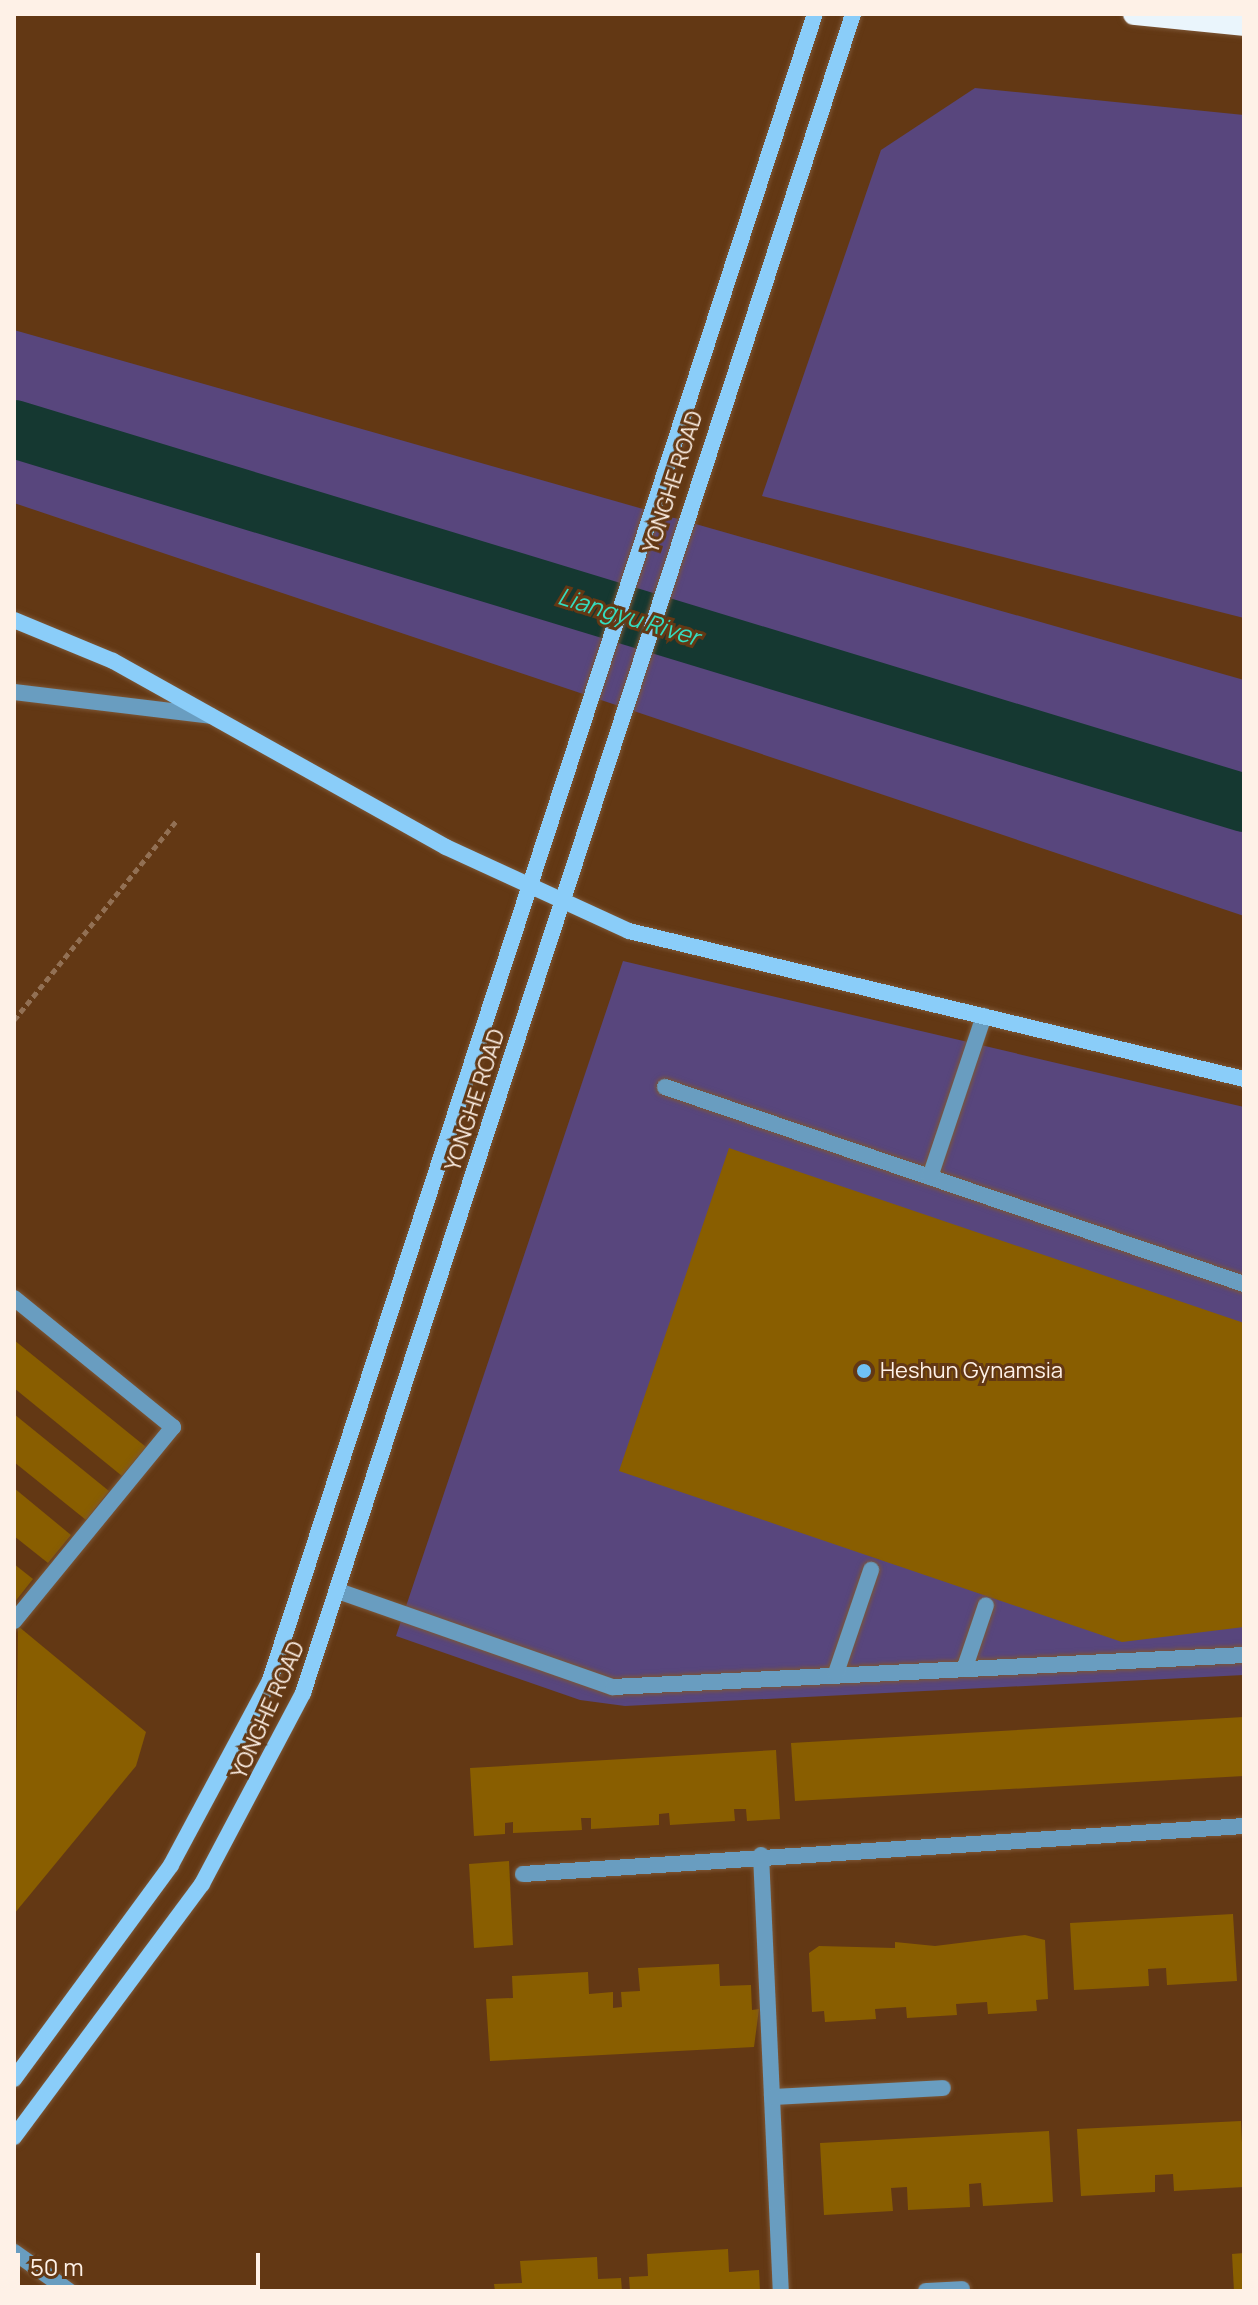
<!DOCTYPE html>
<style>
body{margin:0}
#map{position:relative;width:1258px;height:2305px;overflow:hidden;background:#633814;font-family:Manrope,sans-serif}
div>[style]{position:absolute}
.green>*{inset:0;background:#58467d}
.river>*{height:58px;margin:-29px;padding:0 29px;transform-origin:29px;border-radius:29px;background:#153831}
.building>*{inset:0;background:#895e00}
.path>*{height:5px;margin-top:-2.5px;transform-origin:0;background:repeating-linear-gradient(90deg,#927054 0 6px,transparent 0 10px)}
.roads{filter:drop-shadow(0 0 2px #7c5636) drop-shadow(0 0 2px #7c5636)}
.service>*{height:16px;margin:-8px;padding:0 8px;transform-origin:8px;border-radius:8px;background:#699dc0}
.tertiary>*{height:16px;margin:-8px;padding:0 8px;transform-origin:8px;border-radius:8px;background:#699dc0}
.secondary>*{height:16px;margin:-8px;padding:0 8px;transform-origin:8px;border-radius:8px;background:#8acdf9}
.trunk>*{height:22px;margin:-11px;padding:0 11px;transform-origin:11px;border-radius:11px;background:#eaf5fc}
.dots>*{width:22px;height:22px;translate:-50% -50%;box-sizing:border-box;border:4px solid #633814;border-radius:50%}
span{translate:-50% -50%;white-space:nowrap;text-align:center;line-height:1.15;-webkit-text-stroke:6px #633814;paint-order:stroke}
.street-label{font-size:22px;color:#fef1e7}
.poi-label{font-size:22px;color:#fef1e7}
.left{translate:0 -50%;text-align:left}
.water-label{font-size:24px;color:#34dcbf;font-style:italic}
.frame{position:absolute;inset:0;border:16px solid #fef1e7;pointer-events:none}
.scale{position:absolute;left:16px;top:2253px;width:244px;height:36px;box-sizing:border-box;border:4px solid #fef1e7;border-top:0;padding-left:10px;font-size:24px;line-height:28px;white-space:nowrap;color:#fef1e7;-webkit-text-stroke:6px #633814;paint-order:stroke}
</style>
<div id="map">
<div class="green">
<i style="clip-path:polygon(975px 88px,1244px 115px,1244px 618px,762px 496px,881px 150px)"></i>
<i style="clip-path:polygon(14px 330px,1244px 680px,1244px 916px,14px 503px)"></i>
<i style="clip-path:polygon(623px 961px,1244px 1107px,1244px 1675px,625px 1706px,580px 1700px,396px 1636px)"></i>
</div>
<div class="river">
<i style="left:14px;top:429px;width:1286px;rotate:16.91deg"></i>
</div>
<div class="building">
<i style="clip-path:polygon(729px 1148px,1244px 1323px,1244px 1627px,1122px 1642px,619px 1471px)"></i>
<i style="clip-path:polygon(14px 1340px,146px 1447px,122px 1476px,14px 1388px)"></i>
<i style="clip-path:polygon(14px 1414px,109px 1491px,86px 1520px,14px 1462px)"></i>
<i style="clip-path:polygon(14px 1488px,71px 1535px,48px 1563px,14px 1536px)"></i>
<i style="clip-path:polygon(14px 1564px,33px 1579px,14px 1603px)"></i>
<i style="clip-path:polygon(18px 1626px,146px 1732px,136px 1766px,14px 1914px)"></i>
<i style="clip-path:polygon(1244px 1717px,1244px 1776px,795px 1801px,791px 1743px)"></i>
<i style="clip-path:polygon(776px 1750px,780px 1819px,747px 1821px,746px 1809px,734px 1809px,735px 1821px,670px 1825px,669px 1813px,659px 1814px,659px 1825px,591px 1829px,591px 1818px,581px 1818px,582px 1830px,513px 1833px,513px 1822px,505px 1823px,505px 1834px,474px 1836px,470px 1768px)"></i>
<i style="clip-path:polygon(509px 1861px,513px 1945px,474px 1948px,469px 1864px)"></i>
<i style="clip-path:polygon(1233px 1914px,1237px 1981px,1167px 1985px,1166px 1968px,1148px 1969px,1149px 1986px,1074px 1990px,1070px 1923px)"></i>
<i style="clip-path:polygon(1025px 1935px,1045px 1940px,1048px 1999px,1036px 2000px,1037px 2011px,988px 2014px,987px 2002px,956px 2004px,957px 2015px,907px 2018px,906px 2007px,875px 2009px,876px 2019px,825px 2022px,824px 2011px,812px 2012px,809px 1953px,819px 1946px,895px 1948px,895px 1942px,935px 1946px)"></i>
<i style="clip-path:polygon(719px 1964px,720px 1986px,751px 1985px,752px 2010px,759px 2009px,754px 2047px,490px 2061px,486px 1999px,513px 1998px,512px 1976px,588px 1972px,589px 1994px,613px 1992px,613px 2008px,622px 2007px,621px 1992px,640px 1991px,638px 1968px)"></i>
<i style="clip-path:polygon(1241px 2121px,1244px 2187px,1174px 2191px,1173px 2174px,1155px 2175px,1155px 2192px,1081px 2196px,1077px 2129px)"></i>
<i style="clip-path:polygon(1049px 2131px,1053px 2202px,983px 2206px,981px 2183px,969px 2184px,970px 2207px,908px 2210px,907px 2187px,891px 2188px,893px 2211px,824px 2215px,820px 2143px)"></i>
<i style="clip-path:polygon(728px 2249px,729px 2272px,759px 2270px,760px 2291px,630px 2291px,629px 2277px,648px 2276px,647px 2254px)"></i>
<i style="clip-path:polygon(1244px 2253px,1244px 2291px,1234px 2291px,1232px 2254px)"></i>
<i style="clip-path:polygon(597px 2257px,598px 2279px,621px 2278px,622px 2291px,495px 2291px,494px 2284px,522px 2283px,520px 2261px)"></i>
</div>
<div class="path">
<i style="left:14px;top:1020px;width:259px;rotate:-50.8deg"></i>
</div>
<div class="roads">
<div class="service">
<i style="left:665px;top:1087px;width:612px;rotate:18.79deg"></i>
<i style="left:930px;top:1177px;width:170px;rotate:-71.5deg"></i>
<i style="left:14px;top:1298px;width:205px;rotate:39.1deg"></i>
<i style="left:173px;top:1427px;width:251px;rotate:129.3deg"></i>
<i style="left:341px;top:1592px;width:288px;rotate:19.3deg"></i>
<i style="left:613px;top:1687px;width:632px;rotate:-2.9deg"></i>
<i style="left:965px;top:1667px;width:65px;rotate:-71.3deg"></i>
<i style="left:836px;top:1673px;width:109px;rotate:-71.2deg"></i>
<i style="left:761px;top:1855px;width:436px;rotate:87.4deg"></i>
<i style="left:523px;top:1874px;width:723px;rotate:-3.81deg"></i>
<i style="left:772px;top:2097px;width:171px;rotate:-3deg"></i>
<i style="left:14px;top:2252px;width:67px;rotate:35.3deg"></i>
<i style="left:926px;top:2291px;width:36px;rotate:-3deg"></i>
</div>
<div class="tertiary">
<i style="left:14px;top:692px;width:198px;rotate:6.9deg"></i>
</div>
<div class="secondary">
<i style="left:14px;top:620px;width:107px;rotate:22.5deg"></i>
<i style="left:113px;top:661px;width:381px;rotate:29.2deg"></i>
<i style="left:446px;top:847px;width:201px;rotate:24.7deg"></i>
<i style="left:629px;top:931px;width:633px;rotate:13.53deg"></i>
<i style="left:14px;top:2079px;width:265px;rotate:-53.7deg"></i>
<i style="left:171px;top:1865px;width:210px;rotate:-61.8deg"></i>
<i style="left:270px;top:1680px;width:1753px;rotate:-71.89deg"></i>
<i style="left:14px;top:2137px;width:315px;rotate:-53.4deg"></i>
<i style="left:202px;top:1884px;width:216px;rotate:-62.1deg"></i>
<i style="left:303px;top:1693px;width:1767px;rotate:-71.86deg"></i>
</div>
<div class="trunk">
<i style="left:1134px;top:14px;width:111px;rotate:5.7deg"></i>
</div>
</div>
<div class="dots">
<i style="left:864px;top:1371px;background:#70c1f4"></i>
</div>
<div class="street-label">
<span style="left:673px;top:482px;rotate:-72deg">YONGHE ROAD</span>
<span style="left:475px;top:1100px;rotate:-72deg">YONGHE ROAD</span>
<span style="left:268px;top:1710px;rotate:-66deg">YONGHE ROAD</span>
</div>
<div class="poi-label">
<span class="left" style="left:880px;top:1371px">Heshun Gynamsia</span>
</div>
<div class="water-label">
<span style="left:629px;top:616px;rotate:17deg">Liangyu River</span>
</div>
<div class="frame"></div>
<div class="scale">50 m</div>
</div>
